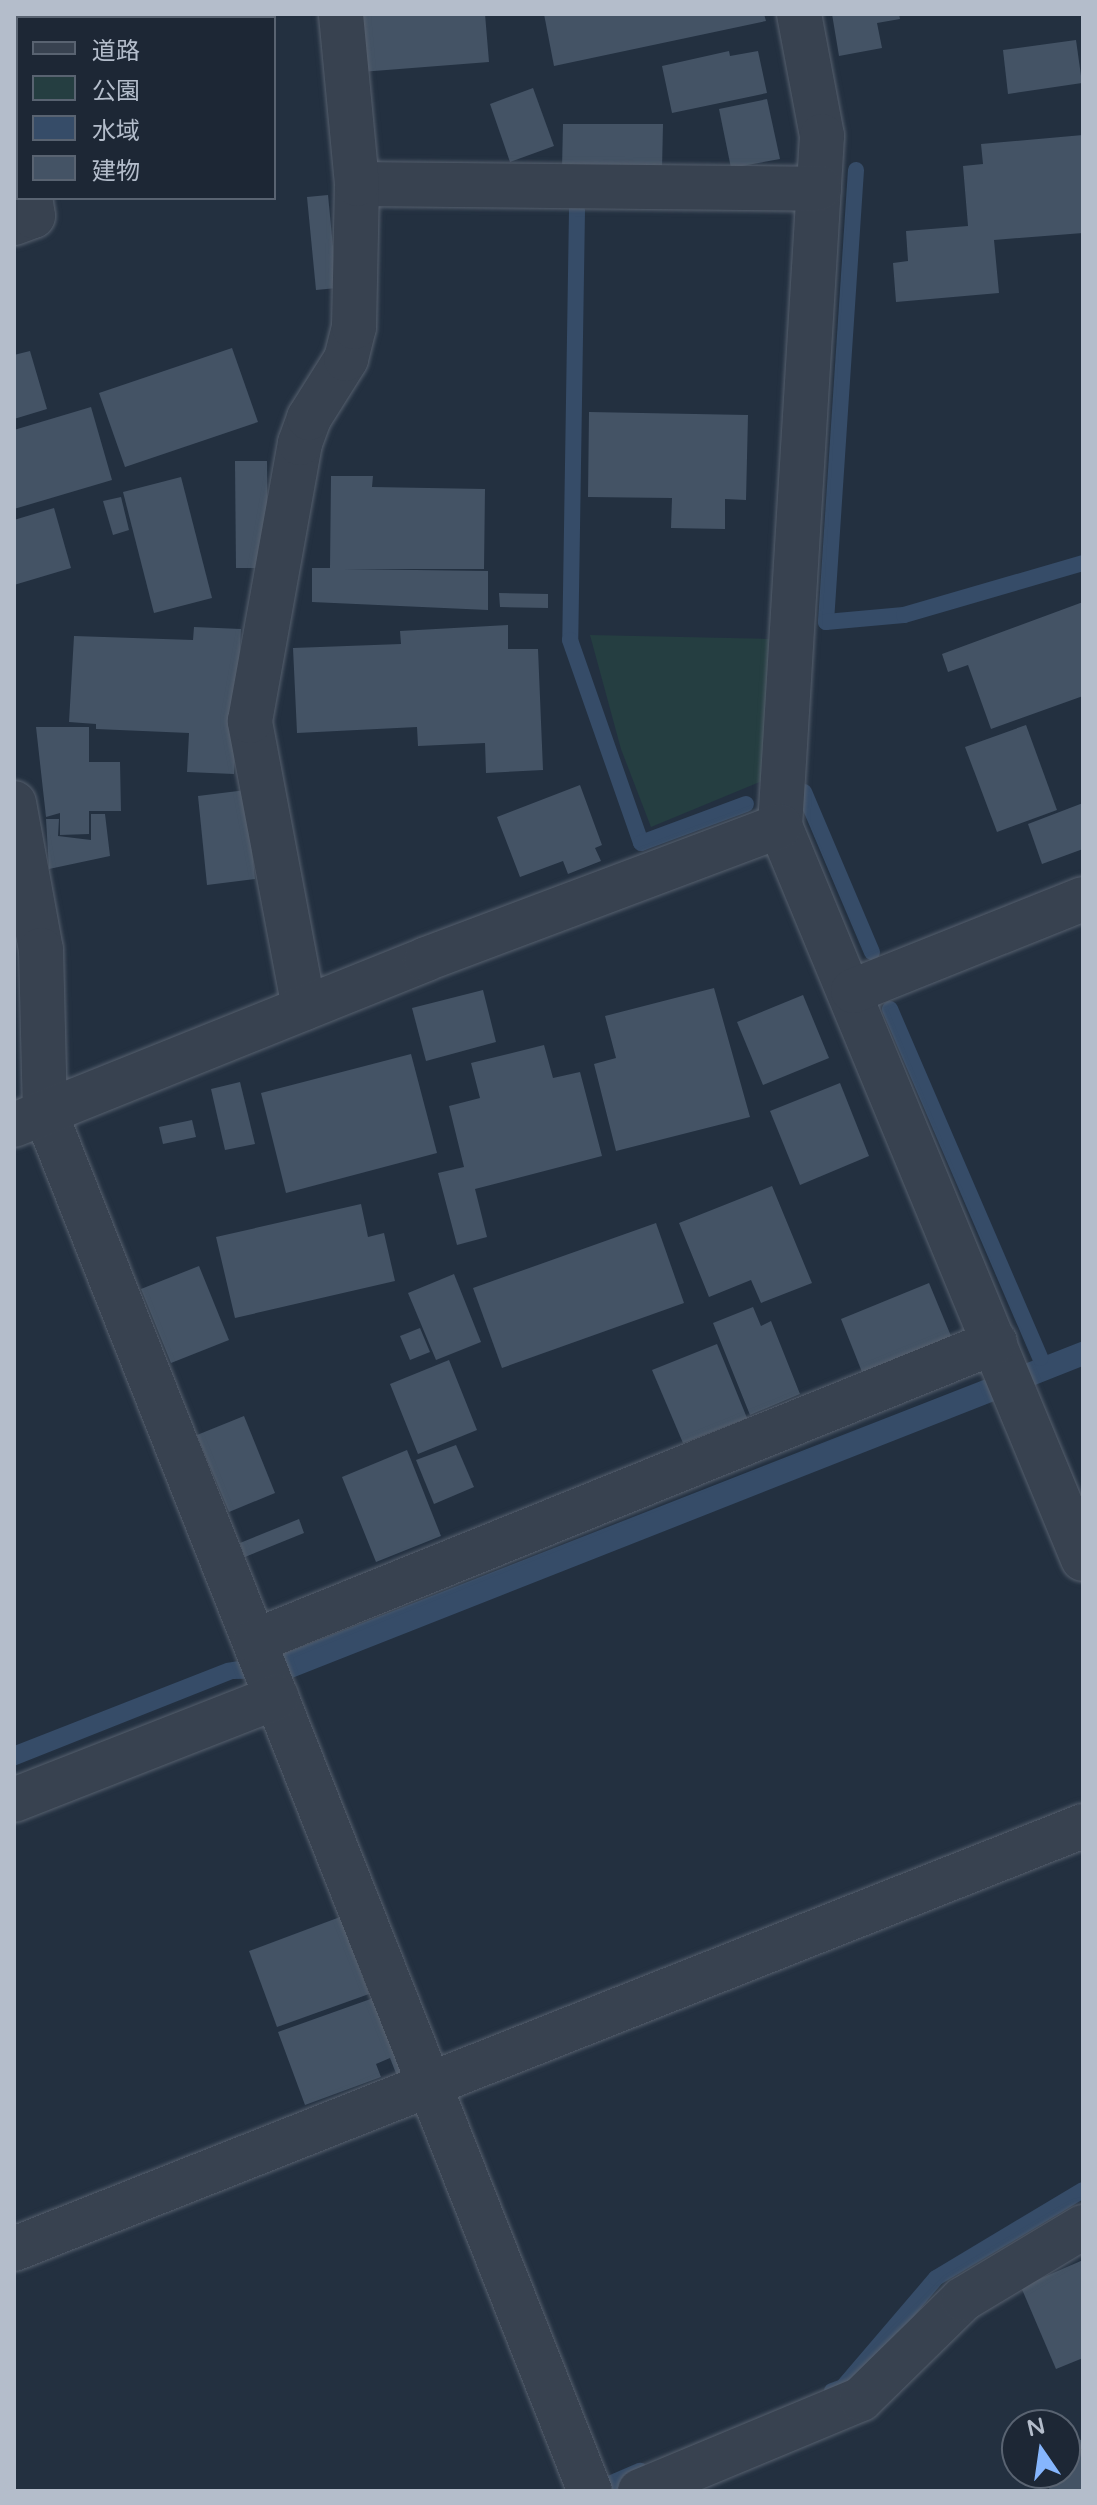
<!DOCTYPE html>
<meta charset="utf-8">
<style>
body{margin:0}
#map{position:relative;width:1097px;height:2505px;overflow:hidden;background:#233040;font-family:"Varela Round","Noto Sans JP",sans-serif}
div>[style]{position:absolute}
.green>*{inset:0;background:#253e41}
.water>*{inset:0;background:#364c68}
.stream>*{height:16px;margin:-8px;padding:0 8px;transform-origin:8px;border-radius:8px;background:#364c68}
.building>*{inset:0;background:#445365}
.roads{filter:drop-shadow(0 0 2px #56606e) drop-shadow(0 0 2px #56606e)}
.minor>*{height:44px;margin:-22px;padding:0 22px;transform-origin:22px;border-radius:22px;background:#384250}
span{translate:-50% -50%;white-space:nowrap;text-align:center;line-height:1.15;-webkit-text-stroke:7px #1d2735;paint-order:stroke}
.frame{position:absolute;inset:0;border:16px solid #b4bdcb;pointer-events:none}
.legend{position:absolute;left:16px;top:16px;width:260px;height:184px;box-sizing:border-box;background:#1d2735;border:2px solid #596371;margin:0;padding:10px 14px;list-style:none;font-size:24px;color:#b4bdcb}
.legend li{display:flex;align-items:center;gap:16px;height:40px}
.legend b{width:40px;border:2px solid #596371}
.north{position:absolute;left:1001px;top:2409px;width:80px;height:80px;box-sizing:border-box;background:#1d2735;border:2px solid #596371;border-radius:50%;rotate:347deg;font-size:22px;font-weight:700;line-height:32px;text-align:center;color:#b4bdcb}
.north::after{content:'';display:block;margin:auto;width:28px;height:36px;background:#86b6fd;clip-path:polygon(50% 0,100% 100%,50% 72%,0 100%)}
</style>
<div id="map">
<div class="green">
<i style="clip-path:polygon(590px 635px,771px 639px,762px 781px,651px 827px,621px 749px)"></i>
</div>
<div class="water">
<i style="clip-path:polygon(1083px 1341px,1083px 1366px,292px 1678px,233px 1679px,14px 1766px,14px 1746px,226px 1663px,283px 1654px)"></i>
</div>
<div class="stream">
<i style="left:856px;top:170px;width:453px;rotate:93.8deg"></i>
<i style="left:826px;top:622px;width:78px;rotate:-5.1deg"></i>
<i style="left:904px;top:615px;width:186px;rotate:-16.2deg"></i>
<i style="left:577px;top:210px;width:430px;rotate:90.9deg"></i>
<i style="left:570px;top:640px;width:215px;rotate:70.7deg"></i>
<i style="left:641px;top:843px;width:112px;rotate:-20.4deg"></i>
<i style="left:804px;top:792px;width:174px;rotate:67deg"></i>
<i style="left:890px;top:1009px;width:380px;rotate:66.7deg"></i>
<i style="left:832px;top:2391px;width:12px;rotate:-20deg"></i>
<i style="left:843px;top:2387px;width:143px;rotate:-49.5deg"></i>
<i style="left:936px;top:2278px;width:171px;rotate:-30.9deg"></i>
<i style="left:609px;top:2484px;width:34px;rotate:-23deg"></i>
</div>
<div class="building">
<i style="clip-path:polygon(138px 14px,155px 14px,156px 18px,139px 18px)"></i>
<i style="clip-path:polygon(357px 14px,485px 14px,489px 62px,361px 72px)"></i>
<i style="clip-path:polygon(544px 14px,764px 14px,766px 21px,554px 66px)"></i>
<i style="clip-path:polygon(832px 14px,899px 14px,900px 19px,877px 23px,882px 48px,839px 56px)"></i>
<i style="clip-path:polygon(1076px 40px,1082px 83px,1008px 94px,1003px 50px)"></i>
<i style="clip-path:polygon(729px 51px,730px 56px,758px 51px,767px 93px,672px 113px,662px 66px)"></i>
<i style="clip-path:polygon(533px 88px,554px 146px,510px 162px,490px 104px)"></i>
<i style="clip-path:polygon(767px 99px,780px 159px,731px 168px,719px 109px)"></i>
<i style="clip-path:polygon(563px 124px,663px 124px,662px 169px,562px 169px)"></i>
<i style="clip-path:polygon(1083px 135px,1083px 233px,994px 240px,999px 293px,896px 302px,893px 263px,908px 261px,906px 231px,968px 226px,963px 166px,983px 164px,981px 144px)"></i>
<i style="clip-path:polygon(328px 195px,337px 288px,316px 290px,307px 197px)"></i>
<i style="clip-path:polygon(232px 348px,258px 422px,125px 467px,99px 393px)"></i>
<i style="clip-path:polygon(30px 351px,47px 409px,14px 419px,14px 355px)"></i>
<i style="clip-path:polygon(91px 407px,112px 480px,14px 509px,14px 430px)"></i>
<i style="clip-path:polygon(589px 412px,748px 415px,746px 500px,725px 499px,725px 529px,671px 528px,672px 498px,588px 497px)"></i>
<i style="clip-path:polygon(235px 461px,267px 461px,268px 568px,236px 568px)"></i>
<i style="clip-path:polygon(331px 476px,373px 476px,372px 487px,485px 489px,484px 569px,343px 569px,488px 571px,488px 610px,312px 602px,312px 568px,330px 568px)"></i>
<i style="clip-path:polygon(181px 477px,212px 598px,154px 613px,123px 492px)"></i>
<i style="clip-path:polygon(121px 497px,129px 530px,113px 535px,103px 501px)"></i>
<i style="clip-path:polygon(54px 508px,71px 568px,14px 585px,14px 520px)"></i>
<i style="clip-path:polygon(499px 593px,548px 594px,548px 608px,500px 607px)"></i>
<i style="clip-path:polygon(1083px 602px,1083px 696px,991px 729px,968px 665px,948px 672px,942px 654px)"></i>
<i style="clip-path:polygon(508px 625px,508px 649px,538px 649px,543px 770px,486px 773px,485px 743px,418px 746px,417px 727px,297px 733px,293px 648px,401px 644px,400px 631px)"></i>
<i style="clip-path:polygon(194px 627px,241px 629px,234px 774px,187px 772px,189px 733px,96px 729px,96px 724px,69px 722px,74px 636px,193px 640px)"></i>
<i style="clip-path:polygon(1026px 725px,1057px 810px,997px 832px,965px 747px)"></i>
<i style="clip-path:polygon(36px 727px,89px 727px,89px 762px,120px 762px,121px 811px,89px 811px,89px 834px,60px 835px,60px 813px,46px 817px)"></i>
<i style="clip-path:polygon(580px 785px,602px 845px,595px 848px,601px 861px,568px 874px,563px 861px,520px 877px,497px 817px)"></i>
<i style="clip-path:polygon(246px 790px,255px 879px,207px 885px,198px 796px)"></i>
<i style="clip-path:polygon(1083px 803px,1083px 849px,1042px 864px,1028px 824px)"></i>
<i style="clip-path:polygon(91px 814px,105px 814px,110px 856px,49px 869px,46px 819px,59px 819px,58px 836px,91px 840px)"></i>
<i style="clip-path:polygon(714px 988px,750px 1117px,616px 1151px,594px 1064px,616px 1058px,605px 1016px)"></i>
<i style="clip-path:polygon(483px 990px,496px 1042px,426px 1061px,412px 1008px)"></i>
<i style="clip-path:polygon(803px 995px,829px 1058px,763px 1085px,737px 1022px)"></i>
<i style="clip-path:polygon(544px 1045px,553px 1078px,580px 1072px,602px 1156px,475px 1189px,487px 1237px,457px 1245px,438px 1173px,464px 1167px,449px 1106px,480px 1098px,471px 1063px)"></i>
<i style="clip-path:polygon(411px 1054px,437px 1153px,286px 1193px,261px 1093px)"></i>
<i style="clip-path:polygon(240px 1082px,255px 1144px,225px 1150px,211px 1089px)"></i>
<i style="clip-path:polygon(840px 1083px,869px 1156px,800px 1185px,770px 1111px)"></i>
<i style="clip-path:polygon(192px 1120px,196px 1137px,163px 1144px,159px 1127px)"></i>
<i style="clip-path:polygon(772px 1186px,812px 1283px,761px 1303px,751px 1280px,709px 1297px,679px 1223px)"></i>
<i style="clip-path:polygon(361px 1204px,368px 1237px,384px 1233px,395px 1281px,235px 1318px,216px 1237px)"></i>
<i style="clip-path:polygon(656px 1223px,684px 1303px,502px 1368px,473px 1288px)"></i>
<i style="clip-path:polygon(199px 1266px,229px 1340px,171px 1363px,141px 1289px)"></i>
<i style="clip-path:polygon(454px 1274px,481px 1342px,436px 1360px,408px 1293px)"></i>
<i style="clip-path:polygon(929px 1283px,951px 1336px,862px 1372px,841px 1319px)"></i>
<i style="clip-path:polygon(753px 1307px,761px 1326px,771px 1321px,800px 1394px,750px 1415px,713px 1323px)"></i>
<i style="clip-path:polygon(420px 1328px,430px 1352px,410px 1360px,400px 1336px)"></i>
<i style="clip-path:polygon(717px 1344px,747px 1418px,683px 1443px,652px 1370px)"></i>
<i style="clip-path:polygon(449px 1360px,477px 1430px,418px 1454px,390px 1384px)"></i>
<i style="clip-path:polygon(244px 1416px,275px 1493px,229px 1512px,197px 1435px)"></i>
<i style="clip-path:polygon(456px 1445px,474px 1487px,434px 1504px,416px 1460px)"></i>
<i style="clip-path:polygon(407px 1450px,441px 1536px,376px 1562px,342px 1477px)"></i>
<i style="clip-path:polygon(299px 1519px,304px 1533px,245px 1557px,240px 1543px)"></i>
<i style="clip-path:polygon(340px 1917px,369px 1994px,277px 2027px,249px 1951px)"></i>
<i style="clip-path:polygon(379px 1996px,407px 2072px,397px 2076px,390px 2058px,376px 2064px,381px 2077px,305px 2105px,278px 2032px)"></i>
<i style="clip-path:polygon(1083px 2260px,1083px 2358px,1056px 2369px,1021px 2287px)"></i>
<i style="clip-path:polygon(1083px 2439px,1083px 2491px,1050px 2491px,1044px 2473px,1065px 2473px,1065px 2445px)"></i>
</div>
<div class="roads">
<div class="minor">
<i style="left:799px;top:14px;width:124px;rotate:79.3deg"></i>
<i style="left:822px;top:136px;width:691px;rotate:93.48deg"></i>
<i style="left:780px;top:826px;width:793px;rotate:67.54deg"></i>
<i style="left:14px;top:116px;width:21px;rotate:79deg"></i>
<i style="left:357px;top:184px;width:462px;rotate:0.6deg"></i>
<i style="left:14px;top:223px;width:20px;rotate:-20deg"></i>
<i style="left:33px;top:216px;width:18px;rotate:-99deg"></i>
<i style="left:14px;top:803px;width:149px;rotate:79.6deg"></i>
<i style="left:41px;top:950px;width:162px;rotate:88.6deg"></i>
<i style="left:45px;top:1112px;width:1483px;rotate:68.44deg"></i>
<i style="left:853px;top:991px;width:248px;rotate:-21.8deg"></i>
<i style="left:304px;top:1008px;width:292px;rotate:-100.7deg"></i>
<i style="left:250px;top:721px;width:282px;rotate:-79.8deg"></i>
<i style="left:300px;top:443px;width:27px;rotate:-70deg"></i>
<i style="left:309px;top:418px;width:70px;rotate:-57.9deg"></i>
<i style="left:346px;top:359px;width:33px;rotate:-76deg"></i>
<i style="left:354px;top:327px;width:143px;rotate:-88.8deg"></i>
<i style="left:357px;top:184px;width:171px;rotate:-95.4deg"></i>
<i style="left:14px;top:1125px;width:444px;rotate:-21.9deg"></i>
<i style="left:426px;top:959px;width:378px;rotate:-20.6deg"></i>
<i style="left:255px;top:1641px;width:798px;rotate:-22deg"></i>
<i style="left:14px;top:1800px;width:282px;rotate:-21.4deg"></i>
<i style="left:14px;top:2249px;width:1150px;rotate:-21.59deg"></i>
<i style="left:640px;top:2491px;width:239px;rotate:-22.6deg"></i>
<i style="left:861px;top:2399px;width:143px;rotate:-44.4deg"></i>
<i style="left:963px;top:2299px;width:140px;rotate:-31deg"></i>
</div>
</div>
<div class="frame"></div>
<ul class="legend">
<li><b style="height:10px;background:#384250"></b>道路</li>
<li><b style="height:22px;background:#253e41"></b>公園</li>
<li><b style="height:22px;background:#364c68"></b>水域</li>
<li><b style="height:22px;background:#445365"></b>建物</li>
</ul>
<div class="north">N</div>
</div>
